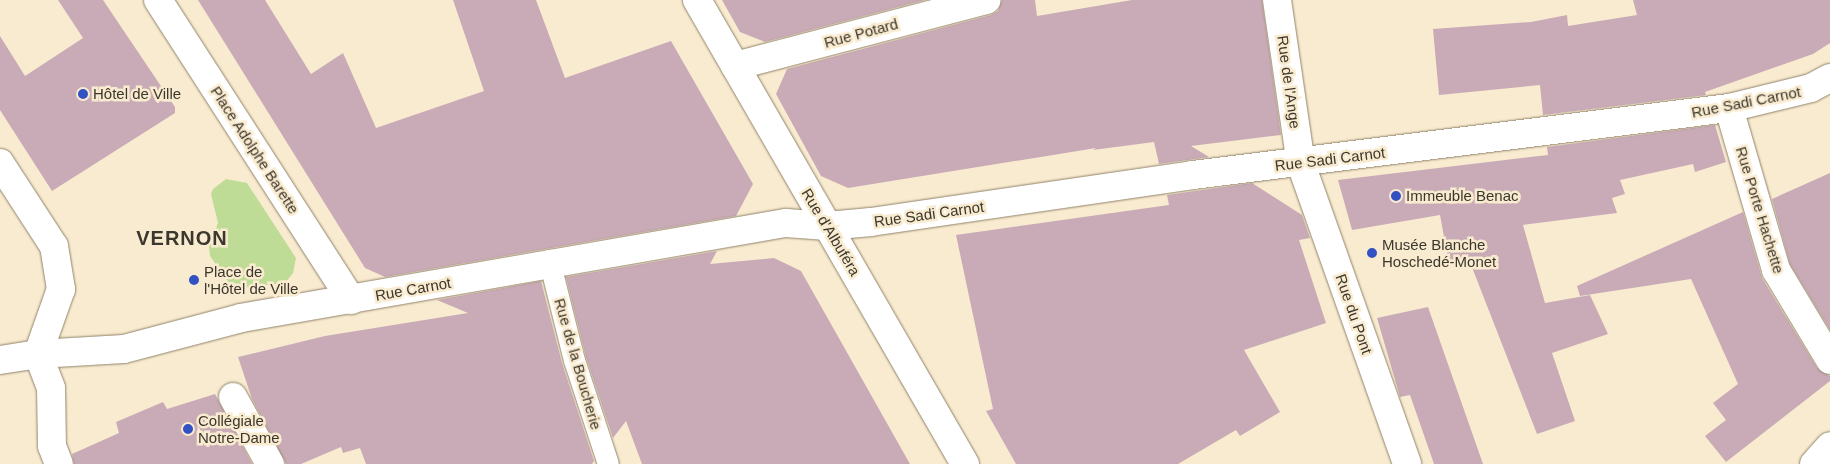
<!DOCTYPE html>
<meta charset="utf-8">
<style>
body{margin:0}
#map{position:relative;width:1830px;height:464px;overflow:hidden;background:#f9ebd0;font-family:Helvetica,sans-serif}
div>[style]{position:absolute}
.green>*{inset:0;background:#bedc95}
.building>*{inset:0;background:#c9abb7}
.roads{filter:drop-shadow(0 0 1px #90836a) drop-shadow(0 0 1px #90836a)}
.service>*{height:21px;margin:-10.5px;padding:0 10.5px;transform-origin:10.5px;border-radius:10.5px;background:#fff}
.pedestrian>*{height:28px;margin:-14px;padding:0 14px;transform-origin:14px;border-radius:14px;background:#fff}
.minor>*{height:28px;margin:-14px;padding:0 14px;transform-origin:14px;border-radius:14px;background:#fff}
.primary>*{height:28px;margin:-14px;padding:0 14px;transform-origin:14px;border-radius:14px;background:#fff}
.dots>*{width:14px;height:14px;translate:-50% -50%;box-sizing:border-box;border:2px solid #f9ebd0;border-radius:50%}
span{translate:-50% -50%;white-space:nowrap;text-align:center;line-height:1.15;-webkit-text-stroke:5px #f9ebd0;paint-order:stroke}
.street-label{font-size:15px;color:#3c372c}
.poi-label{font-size:15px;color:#3c372c}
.left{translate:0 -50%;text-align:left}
.district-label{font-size:20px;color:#3c372c;font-weight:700;letter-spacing:1px}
</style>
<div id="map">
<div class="green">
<i style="clip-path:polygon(226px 179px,247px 183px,296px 258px,293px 273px,285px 283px,233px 289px,210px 256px,209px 247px,218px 223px,211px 194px,213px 189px)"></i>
</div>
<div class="building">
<i style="clip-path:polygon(58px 0,103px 0,175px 107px,175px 113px,52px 191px,0 110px,0 36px,25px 76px,83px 38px)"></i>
<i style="clip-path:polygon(198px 0,265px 0,311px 74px,343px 53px,376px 128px,484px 91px,453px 0,536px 0,565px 78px,671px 41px,753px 184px,736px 216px,385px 277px,365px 268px)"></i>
<i style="clip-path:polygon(722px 0,925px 0,765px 42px,740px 32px)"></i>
<i style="clip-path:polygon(1002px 0,1035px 0,1037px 16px,1132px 0,1262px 0,1281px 135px,1191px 146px,1209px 157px,1159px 164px,1154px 142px,1093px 150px,1096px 148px,848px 188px,821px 176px,776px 94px,787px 69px,991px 15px,998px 11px)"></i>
<i style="clip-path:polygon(1633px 0,1830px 0,1830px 43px,1813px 54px,1705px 92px,1706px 95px,1543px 115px,1540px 85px,1439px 95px,1433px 29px,1531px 22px,1567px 15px,1568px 26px,1637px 15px)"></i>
<i style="clip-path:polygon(1715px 125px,1726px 162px,1695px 172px,1693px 164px,1620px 180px,1625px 194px,1612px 198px,1617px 213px,1523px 225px,1545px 303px,1590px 295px,1608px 334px,1552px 353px,1575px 421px,1537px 434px,1468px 257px,1449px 264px,1440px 215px,1352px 230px,1338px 180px,1548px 155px,1547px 147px)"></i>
<i style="clip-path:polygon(1830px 173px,1830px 330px,1790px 264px,1772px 199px)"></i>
<i style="clip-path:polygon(1252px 183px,1302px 215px,1310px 238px,1299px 240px,1326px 323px,1244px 350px,1280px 412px,1240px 436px,1236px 430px,1178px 464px,1016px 464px,986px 411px,993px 409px,956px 235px,1169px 205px,1167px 195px)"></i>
<i style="clip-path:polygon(1743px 212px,1762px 278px,1817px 368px,1830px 376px,1830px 381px,1726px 462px,1705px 436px,1726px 420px,1713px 403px,1738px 384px,1691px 279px,1580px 296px,1577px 286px)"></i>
<i style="clip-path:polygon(717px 251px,710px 264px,774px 258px,801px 271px,910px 464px,642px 464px,626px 421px,613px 438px,586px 357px,566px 277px)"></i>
<i style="clip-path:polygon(541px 281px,562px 363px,594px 461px,592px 464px,366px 464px,360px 448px,343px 453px,341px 447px,301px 464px,286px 464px,252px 399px,238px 357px,325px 336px,468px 313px,437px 300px)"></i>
<i style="clip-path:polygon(1428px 307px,1483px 464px,1434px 464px,1410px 395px,1400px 397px,1377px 318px)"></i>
<i style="clip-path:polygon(215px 394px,252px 464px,74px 464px,72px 454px,119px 433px,116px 422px,163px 402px,167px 409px)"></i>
</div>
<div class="roads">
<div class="service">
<i style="left:550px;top:264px;width:99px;rotate:76deg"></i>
<i style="left:574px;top:360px;width:109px;rotate:71.9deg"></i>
</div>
<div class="pedestrian">
<i style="left:158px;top:0;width:357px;rotate:57.2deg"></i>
<i style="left:735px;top:66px;width:260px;rotate:-14.7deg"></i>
<i style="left:38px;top:354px;width:86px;rotate:-3.3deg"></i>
<i style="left:124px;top:349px;width:121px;rotate:-14.8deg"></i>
<i style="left:241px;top:318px;width:314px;rotate:-9.9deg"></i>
<i style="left:233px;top:397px;width:77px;rotate:61.1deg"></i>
</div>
<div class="minor">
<i style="left:697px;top:0;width:536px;rotate:59.99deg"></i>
<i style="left:1277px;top:0;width:166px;rotate:81.7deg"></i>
<i style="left:1301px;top:164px;width:318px;rotate:70.5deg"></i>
<i style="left:1729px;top:108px;width:169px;rotate:73.8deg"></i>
<i style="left:1776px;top:270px;width:105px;rotate:59deg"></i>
<i style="left:0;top:163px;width:99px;rotate:57deg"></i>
<i style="left:54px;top:246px;width:44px;rotate:80.8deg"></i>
<i style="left:61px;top:289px;width:69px;rotate:109.5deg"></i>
<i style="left:550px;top:264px;width:240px;rotate:-9.9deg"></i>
<i style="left:786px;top:223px;width:41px;rotate:4.2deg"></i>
<i style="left:827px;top:226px;width:44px;rotate:-5.2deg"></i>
<i style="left:871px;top:222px;width:325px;rotate:-8.3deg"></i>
<i style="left:1193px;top:175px;width:540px;rotate:-7.13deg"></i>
<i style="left:1729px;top:108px;width:84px;rotate:-13.7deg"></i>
<i style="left:1811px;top:88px;width:21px;rotate:-28deg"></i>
<i style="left:38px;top:354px;width:36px;rotate:69deg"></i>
<i style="left:51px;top:388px;width:58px;rotate:89deg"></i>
<i style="left:52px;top:446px;width:19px;rotate:69deg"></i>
<i style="left:0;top:360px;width:38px;rotate:-9deg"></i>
</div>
<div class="primary">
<i style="left:1814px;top:464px;width:24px;rotate:-48deg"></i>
</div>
</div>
<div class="dots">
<i style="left:83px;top:94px;background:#3251c2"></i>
<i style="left:1396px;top:196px;background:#3251c2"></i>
<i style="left:1372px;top:253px;background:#3251c2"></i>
<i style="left:194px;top:280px;background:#3251c2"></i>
<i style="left:188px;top:429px;background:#3251c2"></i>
</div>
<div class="street-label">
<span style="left:861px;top:33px;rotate:-15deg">Rue Potard</span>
<span style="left:1289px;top:82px;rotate:82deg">Rue de l'Ange</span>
<span style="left:1746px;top:102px;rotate:-11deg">Rue Sadi Carnot</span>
<span style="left:255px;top:150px;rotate:57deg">Place Adolphe Barette</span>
<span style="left:1330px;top:159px;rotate:-7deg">Rue Sadi Carnot</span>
<span style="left:1760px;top:210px;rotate:73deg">Rue Porte Hachette</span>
<span style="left:929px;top:214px;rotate:-8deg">Rue Sadi Carnot</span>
<span style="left:831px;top:232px;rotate:59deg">Rue d'Albuféra</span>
<span style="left:413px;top:289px;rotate:-10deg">Rue Carnot</span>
<span style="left:1354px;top:314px;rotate:71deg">Rue du Pont</span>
<span style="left:578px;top:364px;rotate:74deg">Rue de la Boucherie</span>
</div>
<div class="poi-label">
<span class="left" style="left:93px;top:94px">Hôtel de Ville</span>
<span class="left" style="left:1406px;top:196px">Immeuble Benac</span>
<span class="left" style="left:1382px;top:253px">Musée Blanche<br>Hoschedé-Monet</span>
<span class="left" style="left:204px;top:280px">Place de<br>l'Hôtel de Ville</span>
<span class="left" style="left:198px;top:429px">Collégiale<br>Notre-Dame</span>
</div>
<div class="district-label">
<span style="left:182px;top:238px">VERNON</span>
</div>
</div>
